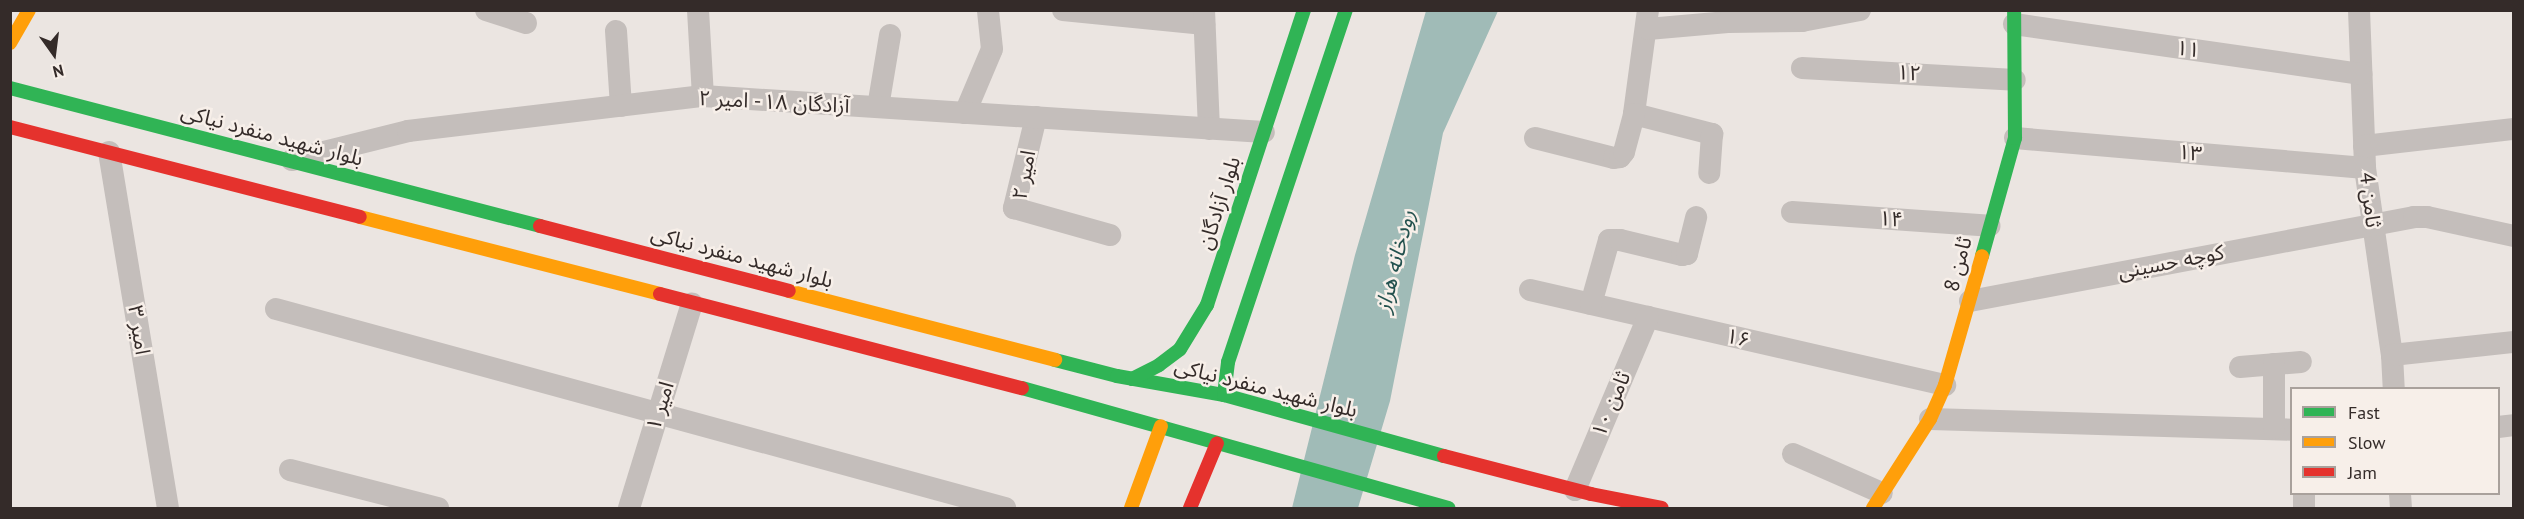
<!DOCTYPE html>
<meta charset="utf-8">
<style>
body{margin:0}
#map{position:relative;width:2524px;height:519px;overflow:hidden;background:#ebe5e1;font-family:"PT Sans","Noto Sans Arabic",sans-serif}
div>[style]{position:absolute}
.water>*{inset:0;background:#a0bbb7}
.street>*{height:22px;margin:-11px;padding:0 11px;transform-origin:11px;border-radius:11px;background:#c4bebb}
.fast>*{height:14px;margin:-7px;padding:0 7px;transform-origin:7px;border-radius:7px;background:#30b455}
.slow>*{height:14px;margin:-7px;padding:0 7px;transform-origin:7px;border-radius:7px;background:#ff9f0a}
.jam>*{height:14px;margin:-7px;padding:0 7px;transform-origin:7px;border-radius:7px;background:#e5322d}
span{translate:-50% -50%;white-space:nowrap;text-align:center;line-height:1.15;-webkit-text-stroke:5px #f7efe9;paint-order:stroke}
.street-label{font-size:21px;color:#342b29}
.water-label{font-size:22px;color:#23514e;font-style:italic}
.frame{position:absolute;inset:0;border:12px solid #342b29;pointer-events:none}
.legend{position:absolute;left:2290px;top:387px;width:210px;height:108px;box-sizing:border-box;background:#f7efe9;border:2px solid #a9a19c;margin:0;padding:8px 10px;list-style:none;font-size:18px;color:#342b29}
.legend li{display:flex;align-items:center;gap:12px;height:30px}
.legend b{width:30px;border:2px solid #a9a19c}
.north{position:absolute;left:24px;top:24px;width:60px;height:60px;-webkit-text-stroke:4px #f7efe9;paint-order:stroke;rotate:166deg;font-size:16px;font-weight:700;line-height:24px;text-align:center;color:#342b29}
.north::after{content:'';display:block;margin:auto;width:21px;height:27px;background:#342b29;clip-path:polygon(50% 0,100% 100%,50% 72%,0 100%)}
</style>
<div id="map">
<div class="water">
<i style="clip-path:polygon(1426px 11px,1498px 11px,1443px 133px,1390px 401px,1358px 508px,1292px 508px,1355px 255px)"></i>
</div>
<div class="street">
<i style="left:486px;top:10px;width:42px;rotate:18deg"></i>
<i style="left:698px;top:10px;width:86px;rotate:86.7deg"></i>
<i style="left:1063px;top:10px;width:142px;rotate:5.7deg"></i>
<i style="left:1204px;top:10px;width:119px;rotate:87.6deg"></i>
<i style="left:1648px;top:10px;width:105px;rotate:97.7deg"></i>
<i style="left:1634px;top:114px;width:81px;rotate:14.4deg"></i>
<i style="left:1712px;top:134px;width:39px;rotate:94deg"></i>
<i style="left:2359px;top:10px;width:158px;rotate:87.8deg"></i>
<i style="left:2365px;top:168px;width:189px;rotate:81.8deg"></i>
<i style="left:2392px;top:355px;width:33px;rotate:87deg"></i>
<i style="left:2014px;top:24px;width:351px;rotate:8.2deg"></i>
<i style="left:1648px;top:29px;width:80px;rotate:-5deg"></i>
<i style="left:1728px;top:22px;width:74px;rotate:-0.8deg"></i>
<i style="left:1802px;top:21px;width:59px;rotate:-10.7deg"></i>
<i style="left:616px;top:31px;width:75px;rotate:86.2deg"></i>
<i style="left:1802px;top:68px;width:213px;rotate:3.2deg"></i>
<i style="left:878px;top:107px;width:73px;rotate:-80.5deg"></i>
<i style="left:965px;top:113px;width:69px;rotate:-67.1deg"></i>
<i style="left:992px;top:49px;width:39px;rotate:-96deg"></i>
<i style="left:1036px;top:117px;width:94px;rotate:103.6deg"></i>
<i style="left:1014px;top:208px;width:100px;rotate:15.7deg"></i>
<i style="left:1535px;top:138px;width:81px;rotate:14.2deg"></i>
<i style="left:1614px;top:158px;width:6px;rotate:-9deg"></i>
<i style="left:1620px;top:157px;width:6px;rotate:-51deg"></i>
<i style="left:1624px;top:152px;width:39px;rotate:-75deg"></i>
<i style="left:2015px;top:138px;width:351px;rotate:4.9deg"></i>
<i style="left:2364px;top:146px;width:151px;rotate:-6.5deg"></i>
<i style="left:109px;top:152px;width:361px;rotate:80.6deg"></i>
<i style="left:292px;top:160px;width:120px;rotate:-14deg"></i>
<i style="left:408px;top:131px;width:297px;rotate:-6.8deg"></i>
<i style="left:703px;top:96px;width:562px;rotate:3.67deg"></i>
<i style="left:1792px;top:212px;width:198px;rotate:4deg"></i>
<i style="left:1530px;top:290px;width:426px;rotate:12.9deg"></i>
<i style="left:1970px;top:301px;width:452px;rotate:-10.7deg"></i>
<i style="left:2414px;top:217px;width:13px"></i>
<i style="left:2427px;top:217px;width:89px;rotate:12.3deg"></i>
<i style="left:1591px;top:304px;width:66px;rotate:-74.3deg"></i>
<i style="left:1609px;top:240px;width:11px"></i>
<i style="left:1620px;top:240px;width:64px;rotate:13.6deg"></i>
<i style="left:1682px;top:255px;width:5px;rotate:-11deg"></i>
<i style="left:1687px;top:254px;width:38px;rotate:-76deg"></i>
<i style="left:276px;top:309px;width:756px;rotate:15.27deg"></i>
<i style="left:2392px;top:355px;width:123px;rotate:-6.1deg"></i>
<i style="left:2240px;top:367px;width:61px;rotate:-4.7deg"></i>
<i style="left:1930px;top:419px;width:362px;rotate:1.7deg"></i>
<i style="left:2498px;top:427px;width:16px;rotate:-7deg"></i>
<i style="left:2274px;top:428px;width:64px;rotate:-90deg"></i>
<i style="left:1793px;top:454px;width:97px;rotate:23.7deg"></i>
<i style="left:290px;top:470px;width:153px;rotate:14.4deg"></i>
<i style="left:1575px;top:490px;width:188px;rotate:-67.1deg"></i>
<i style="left:2304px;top:494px;width:14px;rotate:90deg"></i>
<i style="left:2400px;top:494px;width:14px;rotate:86deg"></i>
<i style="left:629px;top:508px;width:214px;rotate:-72.9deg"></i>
</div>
<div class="fast">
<i style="left:10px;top:88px;width:548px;rotate:14.59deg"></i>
<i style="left:1982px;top:256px;width:123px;rotate:-74.4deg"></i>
<i style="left:2015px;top:138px;width:128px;rotate:-90.4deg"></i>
<i style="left:1055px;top:360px;width:64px;rotate:14.5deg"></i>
<i style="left:1117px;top:376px;width:109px;rotate:10.1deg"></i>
<i style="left:1224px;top:395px;width:228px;rotate:15.5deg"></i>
<i style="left:1132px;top:379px;width:30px;rotate:-27deg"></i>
<i style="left:1159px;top:365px;width:26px;rotate:-37deg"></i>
<i style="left:1180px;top:349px;width:52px;rotate:-58.5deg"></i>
<i style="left:1207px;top:305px;width:311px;rotate:-71.8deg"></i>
<i style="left:1022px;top:388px;width:443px;rotate:15.7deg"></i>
<i style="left:1224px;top:395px;width:33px;rotate:-83deg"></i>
<i style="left:1228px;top:362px;width:371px;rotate:-71.5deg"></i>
</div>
<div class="slow">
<i style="left:10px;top:43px;width:38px;rotate:-60deg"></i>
<i style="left:360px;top:217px;width:310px;rotate:14.4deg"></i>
<i style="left:789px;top:291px;width:275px;rotate:14.5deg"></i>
<i style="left:1131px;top:508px;width:87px;rotate:-69.9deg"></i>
<i style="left:1873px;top:508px;width:106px;rotate:-57.4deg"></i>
<i style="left:1930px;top:419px;width:37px;rotate:-66deg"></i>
<i style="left:1945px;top:385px;width:134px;rotate:-74deg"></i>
</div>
<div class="jam">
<i style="left:10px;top:127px;width:361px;rotate:14.4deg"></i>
<i style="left:540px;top:226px;width:257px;rotate:14.6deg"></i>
<i style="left:660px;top:294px;width:374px;rotate:14.6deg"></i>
<i style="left:1444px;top:456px;width:152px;rotate:14.5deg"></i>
<i style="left:1591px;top:494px;width:72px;rotate:11.2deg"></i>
<i style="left:1190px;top:508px;width:70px;rotate:-67.4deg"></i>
</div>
<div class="street-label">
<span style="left:2188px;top:49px;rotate:8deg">۱۱</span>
<span style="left:1909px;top:73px;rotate:4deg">۱۲</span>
<span style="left:774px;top:102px;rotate:3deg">آزادگان ۱۸ - امیر ۲</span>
<span style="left:272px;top:135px;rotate:15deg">بلوار شهید منفرد نیاکی</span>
<span style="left:2190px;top:153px;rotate:5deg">۱۳</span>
<span style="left:1024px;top:175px;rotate:-79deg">امیر ۲</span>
<span style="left:2370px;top:200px;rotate:83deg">ثامن 4</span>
<span style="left:1219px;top:203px;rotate:-72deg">بلوار آزادگان</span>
<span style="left:1891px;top:219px;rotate:4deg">۱۴</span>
<span style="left:742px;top:257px;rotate:15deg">بلوار شهید منفرد نیاکی</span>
<span style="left:2171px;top:262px;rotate:-11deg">کوچه حسینی</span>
<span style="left:1958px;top:264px;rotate:-75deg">ثامن 8</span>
<span style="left:139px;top:330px;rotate:81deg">امیر ۳</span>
<span style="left:1738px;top:338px;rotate:13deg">۱۶</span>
<span style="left:1266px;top:388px;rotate:14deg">بلوار شهید منفرد نیاکی</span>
<span style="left:1611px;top:404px;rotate:-67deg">ثامن ۱۰</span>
<span style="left:660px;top:406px;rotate:-73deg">امیر ۱</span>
</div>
<div class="water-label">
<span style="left:1395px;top:261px;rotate:-76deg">رودخانه هراز</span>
</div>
<div class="frame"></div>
<ul class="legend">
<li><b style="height:8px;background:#30b455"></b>Fast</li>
<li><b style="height:8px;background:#ff9f0a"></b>Slow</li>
<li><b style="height:8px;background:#e5322d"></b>Jam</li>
</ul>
<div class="north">N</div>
</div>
